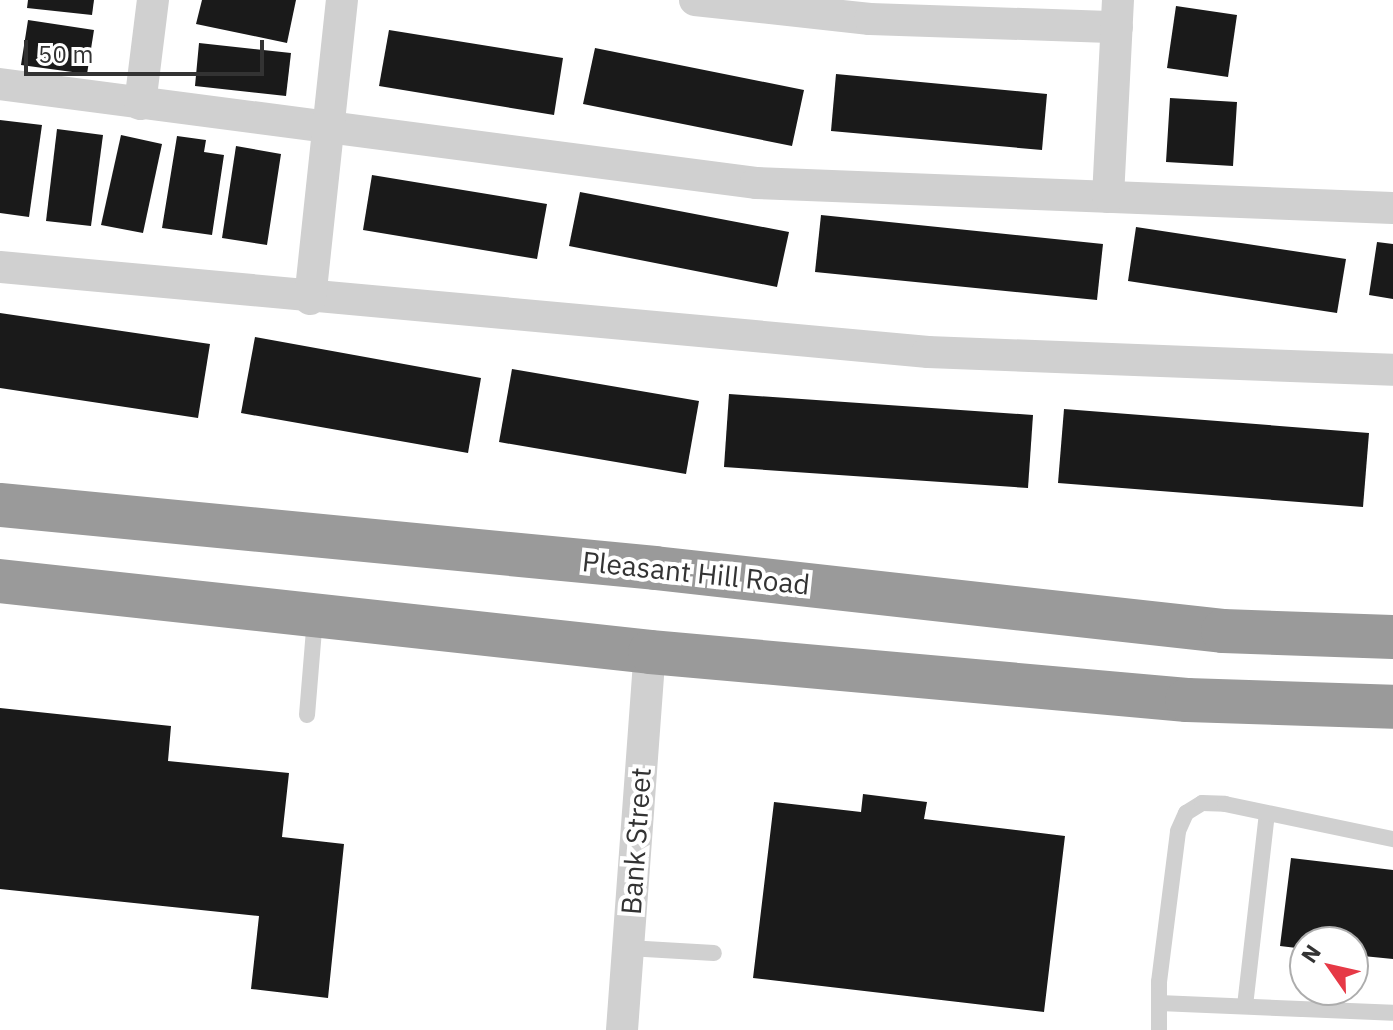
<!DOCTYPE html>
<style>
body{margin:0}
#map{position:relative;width:1393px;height:1030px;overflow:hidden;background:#fff;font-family:"IBM Plex Sans",sans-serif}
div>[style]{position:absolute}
.building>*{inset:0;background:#1a1a1a}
.lane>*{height:16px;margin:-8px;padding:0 8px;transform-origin:8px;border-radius:8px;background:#d0d0d0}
.street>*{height:32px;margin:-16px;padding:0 16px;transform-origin:16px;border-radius:16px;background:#d0d0d0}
.highway>*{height:44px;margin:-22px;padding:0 22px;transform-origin:22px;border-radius:22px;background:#9a9a9a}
span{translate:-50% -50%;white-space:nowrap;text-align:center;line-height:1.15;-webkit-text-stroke:8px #fff;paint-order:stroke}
.street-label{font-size:28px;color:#333}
.north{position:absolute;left:1289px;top:926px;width:80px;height:80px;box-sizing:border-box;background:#fff;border:2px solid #adadad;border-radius:50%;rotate:304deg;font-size:22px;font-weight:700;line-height:32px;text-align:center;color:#333}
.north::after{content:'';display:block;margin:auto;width:28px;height:36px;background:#e63946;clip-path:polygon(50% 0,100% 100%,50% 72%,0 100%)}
.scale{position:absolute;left:24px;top:40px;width:240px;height:36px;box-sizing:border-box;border:4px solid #333;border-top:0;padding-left:10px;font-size:24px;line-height:28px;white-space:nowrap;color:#333;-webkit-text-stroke:6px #fff;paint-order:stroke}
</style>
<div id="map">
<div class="building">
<i style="clip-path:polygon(28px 0,94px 0,92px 15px,27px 8px)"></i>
<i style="clip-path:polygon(202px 0,296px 0,287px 43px,196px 24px)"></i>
<i style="clip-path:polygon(1176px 6px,1237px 15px,1228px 77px,1167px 68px)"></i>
<i style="clip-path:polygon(28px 20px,94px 30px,87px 74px,21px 65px)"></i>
<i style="clip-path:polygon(389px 30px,563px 58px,554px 115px,379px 86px)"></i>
<i style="clip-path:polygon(199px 43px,291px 53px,286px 96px,195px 86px)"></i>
<i style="clip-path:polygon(595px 48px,804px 90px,792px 146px,583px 104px)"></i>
<i style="clip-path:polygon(836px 74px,1047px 94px,1042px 150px,831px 131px)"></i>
<i style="clip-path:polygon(1170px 98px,1237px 102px,1233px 166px,1166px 162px)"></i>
<i style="clip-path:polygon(0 120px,42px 125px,29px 217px,0 213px)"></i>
<i style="clip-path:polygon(57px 129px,103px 135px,91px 226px,46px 221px)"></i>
<i style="clip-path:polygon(121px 135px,162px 144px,143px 233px,101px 225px)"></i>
<i style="clip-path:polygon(177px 136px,206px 140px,204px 152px,224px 155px,212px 235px,162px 228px)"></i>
<i style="clip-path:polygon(236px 146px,281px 154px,267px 245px,222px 238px)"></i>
<i style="clip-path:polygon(372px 175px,547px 204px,537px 259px,363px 230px)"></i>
<i style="clip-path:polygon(580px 192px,789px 232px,777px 287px,569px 246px)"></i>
<i style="clip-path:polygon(821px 215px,1103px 244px,1097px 300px,815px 272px)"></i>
<i style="clip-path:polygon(1136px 227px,1346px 259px,1337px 313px,1128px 281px)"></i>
<i style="clip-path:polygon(1377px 242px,1393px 244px,1393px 299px,1369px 295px)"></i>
<i style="clip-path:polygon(0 313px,210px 344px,198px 418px,0 388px)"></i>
<i style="clip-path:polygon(255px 337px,481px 378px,468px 453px,241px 413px)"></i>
<i style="clip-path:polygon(512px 369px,699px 401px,686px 474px,499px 442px)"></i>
<i style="clip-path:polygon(729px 394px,1033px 415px,1028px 488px,724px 467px)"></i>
<i style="clip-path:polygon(1064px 409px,1369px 433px,1363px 507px,1058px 483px)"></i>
<i style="clip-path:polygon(0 708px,171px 726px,168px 761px,289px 773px,282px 837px,344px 844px,328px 998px,251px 989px,259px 916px,0 889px)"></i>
<i style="clip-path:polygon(863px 794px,927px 802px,924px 819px,1065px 836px,1044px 1012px,753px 978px,774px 802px,861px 812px)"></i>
<i style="clip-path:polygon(1291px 858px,1393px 870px,1393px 959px,1353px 955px,1353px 942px,1305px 942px,1305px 949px,1280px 946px)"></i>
</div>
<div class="lane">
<i style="left:307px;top:715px;width:98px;rotate:-85.3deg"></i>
<i style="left:628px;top:948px;width:86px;rotate:3.3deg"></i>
<i style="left:1159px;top:1003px;width:234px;rotate:2.4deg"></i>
<i style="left:1245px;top:1006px;width:193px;rotate:-83.5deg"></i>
<i style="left:1159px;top:1030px;width:48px;rotate:-90deg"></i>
<i style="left:1159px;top:982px;width:152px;rotate:-82.8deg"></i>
<i style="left:1178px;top:831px;width:20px;rotate:-66deg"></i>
<i style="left:1186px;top:813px;width:19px;rotate:-32deg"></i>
<i style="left:1202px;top:803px;width:23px;rotate:2deg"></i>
<i style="left:1225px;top:804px;width:172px;rotate:11.8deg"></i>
</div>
<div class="street">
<i style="left:695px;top:0;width:176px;rotate:6.2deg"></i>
<i style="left:870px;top:19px;width:247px;rotate:1.9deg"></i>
<i style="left:0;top:84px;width:762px;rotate:7.46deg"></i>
<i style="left:756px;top:183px;width:637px;rotate:2.25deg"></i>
<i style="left:140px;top:104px;width:105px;rotate:-82.9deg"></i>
<i style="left:1108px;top:197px;width:197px;rotate:-87.1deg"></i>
<i style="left:0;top:267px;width:932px;rotate:5.23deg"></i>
<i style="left:928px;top:352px;width:465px;rotate:2.2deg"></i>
<i style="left:310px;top:299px;width:301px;rotate:-83.9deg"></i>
<i style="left:622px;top:1030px;width:379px;rotate:-85.8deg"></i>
</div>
<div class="highway">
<i style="left:0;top:505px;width:658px;rotate:5.49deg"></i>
<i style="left:655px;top:568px;width:571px;rotate:6.33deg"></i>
<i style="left:1223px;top:631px;width:170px;rotate:2deg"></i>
<i style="left:0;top:581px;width:654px;rotate:6.23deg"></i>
<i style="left:650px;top:652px;width:539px;rotate:5.11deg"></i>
<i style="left:1187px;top:700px;width:206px;rotate:1.9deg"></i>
</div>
<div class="street-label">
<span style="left:696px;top:573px;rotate:6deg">Pleasant Hill Road</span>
<span style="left:636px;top:841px;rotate:-86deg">Bank Street</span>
</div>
<div class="north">N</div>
<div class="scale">50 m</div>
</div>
